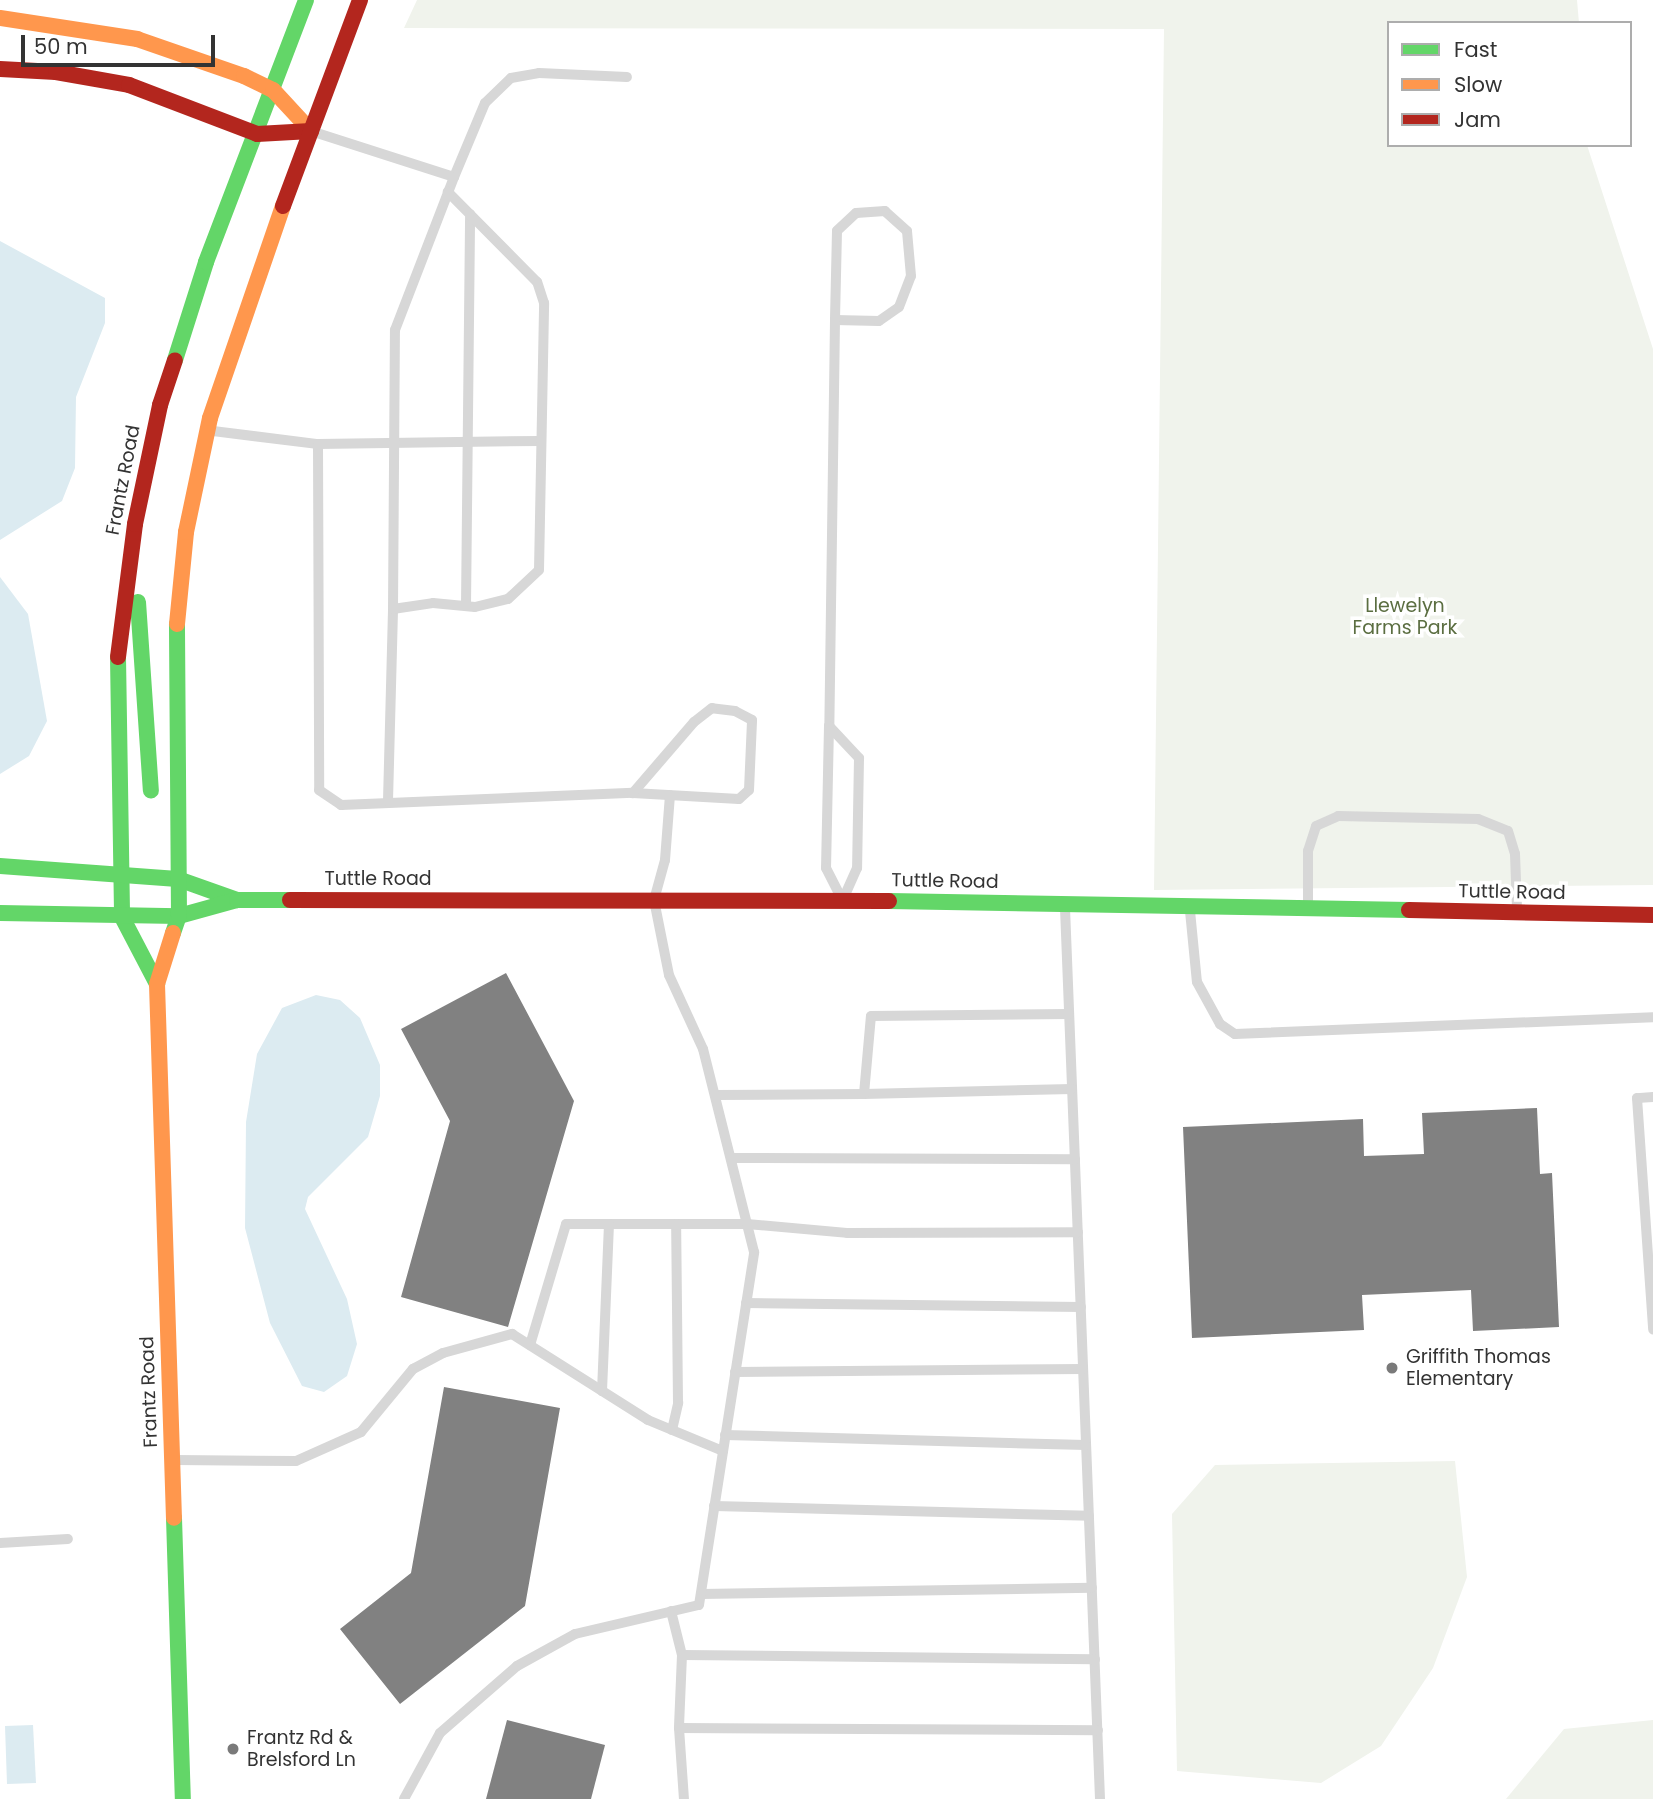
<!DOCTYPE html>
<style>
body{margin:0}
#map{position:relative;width:1653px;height:1799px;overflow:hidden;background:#fff;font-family:Poppins,sans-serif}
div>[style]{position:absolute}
.green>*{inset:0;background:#f0f3ec}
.water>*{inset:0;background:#dcebf1}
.building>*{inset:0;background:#818181}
.lane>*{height:10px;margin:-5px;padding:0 5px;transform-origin:5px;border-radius:5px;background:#d7d7d7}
.fast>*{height:16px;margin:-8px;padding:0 8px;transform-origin:8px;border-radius:8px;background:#63d668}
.slow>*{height:16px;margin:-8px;padding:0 8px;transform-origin:8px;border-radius:8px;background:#ff974d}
.jam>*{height:16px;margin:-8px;padding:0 8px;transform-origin:8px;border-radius:8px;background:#b3261e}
.dots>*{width:19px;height:19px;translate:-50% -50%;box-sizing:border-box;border:4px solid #fff;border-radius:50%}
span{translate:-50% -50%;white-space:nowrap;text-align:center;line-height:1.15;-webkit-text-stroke:7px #fff;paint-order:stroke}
.street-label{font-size:19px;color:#333}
.park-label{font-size:19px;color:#5b6e41}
.poi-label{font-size:19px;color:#333}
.left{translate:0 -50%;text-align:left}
.legend{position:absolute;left:1387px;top:21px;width:245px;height:126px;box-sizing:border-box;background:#fff;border:2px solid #adadad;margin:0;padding:9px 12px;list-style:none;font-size:21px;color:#333}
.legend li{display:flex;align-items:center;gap:14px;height:35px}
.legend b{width:35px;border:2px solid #adadad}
.scale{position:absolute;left:21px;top:35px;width:194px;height:32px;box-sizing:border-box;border:4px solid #333;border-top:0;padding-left:9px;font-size:21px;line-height:24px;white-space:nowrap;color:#333;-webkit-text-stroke:5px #fff;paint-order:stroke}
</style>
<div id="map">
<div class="green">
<i style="clip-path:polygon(417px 0,1577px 0,1579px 23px,1389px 23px,1389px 145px,1587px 145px,1653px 349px,1653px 885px,1154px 890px,1164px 29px,404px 28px)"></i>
<i style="clip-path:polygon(1455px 1461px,1467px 1577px,1433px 1668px,1381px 1746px,1321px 1783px,1177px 1771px,1172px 1514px,1215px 1465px)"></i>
<i style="clip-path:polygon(1653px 1720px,1653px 1799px,1506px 1799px,1564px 1729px)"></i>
</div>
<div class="water">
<i style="clip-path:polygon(0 241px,105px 298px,105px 323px,76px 397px,75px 468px,62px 501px,0 540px)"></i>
<i style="clip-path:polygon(0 577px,28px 614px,47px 721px,29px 756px,0 774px)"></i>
<i style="clip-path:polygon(316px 995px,340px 1000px,360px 1018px,380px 1065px,380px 1096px,368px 1137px,308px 1197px,305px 1209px,347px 1299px,357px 1344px,347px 1376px,324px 1392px,302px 1386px,270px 1323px,245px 1228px,246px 1122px,257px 1054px,282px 1008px)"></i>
<i style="clip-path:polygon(33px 1725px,36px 1783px,7px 1784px,5px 1726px)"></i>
</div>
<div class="building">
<i style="clip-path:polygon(506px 973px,574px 1101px,508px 1327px,401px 1297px,450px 1121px,401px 1029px)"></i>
<i style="clip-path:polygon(1537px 1108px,1540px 1174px,1552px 1173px,1559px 1327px,1473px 1331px,1471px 1290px,1362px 1295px,1364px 1330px,1192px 1338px,1183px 1127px,1363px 1119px,1364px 1156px,1424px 1154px,1422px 1113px)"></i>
<i style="clip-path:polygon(444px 1387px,560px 1408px,525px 1606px,400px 1704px,340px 1629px,411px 1573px)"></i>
<i style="clip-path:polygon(507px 1720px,605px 1745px,591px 1799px,486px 1799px)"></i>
</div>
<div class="lane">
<i style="left:317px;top:133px;width:144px;rotate:17.8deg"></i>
<i style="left:454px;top:177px;width:80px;rotate:-67.3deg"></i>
<i style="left:485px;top:103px;width:36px;rotate:-44deg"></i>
<i style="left:511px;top:78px;width:28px;rotate:-10deg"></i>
<i style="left:539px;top:73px;width:88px;rotate:2.6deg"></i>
<i style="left:835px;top:320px;width:44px;rotate:1.3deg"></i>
<i style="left:879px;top:321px;width:24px;rotate:-35deg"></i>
<i style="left:899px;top:307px;width:33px;rotate:-69deg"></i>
<i style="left:911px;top:276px;width:45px;rotate:-95.1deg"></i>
<i style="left:907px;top:231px;width:30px;rotate:-138deg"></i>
<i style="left:885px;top:211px;width:29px;rotate:176deg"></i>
<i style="left:856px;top:213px;width:26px;rotate:137deg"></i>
<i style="left:837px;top:231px;width:89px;rotate:91.3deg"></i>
<i style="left:835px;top:320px;width:406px;rotate:90.8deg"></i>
<i style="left:829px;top:726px;width:142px;rotate:91.2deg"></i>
<i style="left:826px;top:868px;width:31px;rotate:63deg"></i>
<i style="left:213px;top:431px;width:106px;rotate:7.1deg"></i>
<i style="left:318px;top:444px;width:222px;rotate:-0.8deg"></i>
<i style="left:318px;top:444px;width:346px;rotate:89.8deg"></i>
<i style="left:319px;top:790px;width:27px;rotate:34deg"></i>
<i style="left:341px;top:805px;width:292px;rotate:-2.4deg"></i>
<i style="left:633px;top:793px;width:106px;rotate:3.2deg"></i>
<i style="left:739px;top:799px;width:13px;rotate:-42deg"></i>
<i style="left:749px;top:790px;width:70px;rotate:-87.5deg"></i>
<i style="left:752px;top:720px;width:19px;rotate:-152deg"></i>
<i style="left:735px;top:711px;width:23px;rotate:-173deg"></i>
<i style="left:712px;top:708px;width:23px;rotate:142deg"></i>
<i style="left:694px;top:722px;width:94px;rotate:130.7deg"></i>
<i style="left:466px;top:606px;width:392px;rotate:-89.4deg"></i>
<i style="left:393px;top:609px;width:279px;rotate:-89.6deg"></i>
<i style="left:395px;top:330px;width:164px;rotate:-68.9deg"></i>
<i style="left:829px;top:726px;width:44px;rotate:46.8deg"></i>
<i style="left:859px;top:758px;width:110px;rotate:91deg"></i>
<i style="left:857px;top:868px;width:30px;rotate:114deg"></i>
<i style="left:388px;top:801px;width:192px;rotate:-88.5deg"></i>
<i style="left:393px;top:609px;width:40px;rotate:-8.5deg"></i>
<i style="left:433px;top:603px;width:42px;rotate:5.4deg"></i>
<i style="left:475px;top:607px;width:34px;rotate:-14deg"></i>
<i style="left:508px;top:599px;width:42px;rotate:-43.1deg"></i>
<i style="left:539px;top:570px;width:267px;rotate:-88.9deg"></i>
<i style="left:544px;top:303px;width:22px;rotate:-108deg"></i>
<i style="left:537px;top:282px;width:127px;rotate:-134.7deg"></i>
<i style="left:1308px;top:907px;width:56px;rotate:-90deg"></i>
<i style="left:1308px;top:851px;width:26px;rotate:-72deg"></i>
<i style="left:1316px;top:826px;width:24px;rotate:-24deg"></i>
<i style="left:1338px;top:816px;width:140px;rotate:1.2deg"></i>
<i style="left:1478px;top:819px;width:32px;rotate:22deg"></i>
<i style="left:1508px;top:831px;width:24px;rotate:73deg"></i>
<i style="left:1515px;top:854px;width:55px;rotate:87.9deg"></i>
<i style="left:1065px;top:908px;width:892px;rotate:87.75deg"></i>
<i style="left:1190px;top:911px;width:71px;rotate:84.4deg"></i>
<i style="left:1197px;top:982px;width:48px;rotate:61.3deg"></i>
<i style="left:1220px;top:1024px;width:18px;rotate:34deg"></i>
<i style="left:1235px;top:1034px;width:418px;rotate:-2.3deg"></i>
<i style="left:864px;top:1094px;width:208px;rotate:-1.4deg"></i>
<i style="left:715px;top:1095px;width:149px;rotate:-0.4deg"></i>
<i style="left:864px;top:1094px;width:78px;rotate:-84.9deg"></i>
<i style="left:871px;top:1016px;width:198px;rotate:-0.6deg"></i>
<i style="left:1653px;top:1097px;width:16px;rotate:176deg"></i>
<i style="left:1637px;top:1098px;width:232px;rotate:86deg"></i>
<i style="left:731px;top:1158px;width:344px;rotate:0.2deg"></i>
<i style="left:746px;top:1303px;width:335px;rotate:0.7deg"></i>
<i style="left:530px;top:1345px;width:126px;rotate:-73.4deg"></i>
<i style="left:566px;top:1224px;width:181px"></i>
<i style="left:747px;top:1224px;width:100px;rotate:5.1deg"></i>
<i style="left:847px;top:1233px;width:231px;rotate:-0.2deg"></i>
<i style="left:735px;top:1372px;width:348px;rotate:-0.5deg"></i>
<i style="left:602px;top:1391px;width:167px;rotate:-87.6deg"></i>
<i style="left:672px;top:1430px;width:28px;rotate:-77deg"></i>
<i style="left:678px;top:1403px;width:179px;rotate:-90.6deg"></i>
<i style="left:725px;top:1435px;width:361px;rotate:1.6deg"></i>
<i style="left:175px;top:1460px;width:121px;rotate:0.5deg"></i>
<i style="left:296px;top:1461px;width:71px;rotate:-24deg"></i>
<i style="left:361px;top:1432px;width:82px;rotate:-50.5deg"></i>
<i style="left:413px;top:1369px;width:34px;rotate:-28deg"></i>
<i style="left:443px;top:1353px;width:72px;rotate:-15.4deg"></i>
<i style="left:512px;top:1334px;width:161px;rotate:32.3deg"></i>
<i style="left:648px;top:1420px;width:81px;rotate:22.5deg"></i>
<i style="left:714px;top:1506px;width:375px;rotate:1.5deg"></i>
<i style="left:0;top:1543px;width:68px;rotate:-3.4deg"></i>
<i style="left:701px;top:1594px;width:391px;rotate:-0.9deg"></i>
<i style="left:671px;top:1611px;width:45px;rotate:76deg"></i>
<i style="left:682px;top:1655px;width:73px;rotate:92.4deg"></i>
<i style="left:679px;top:1728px;width:71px;rotate:86deg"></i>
<i style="left:682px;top:1655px;width:413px;rotate:0.6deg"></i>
<i style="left:679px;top:1728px;width:419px;rotate:0.3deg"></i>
<i style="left:404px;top:1799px;width:75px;rotate:-61.4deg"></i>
<i style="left:440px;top:1733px;width:102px;rotate:-41deg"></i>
<i style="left:517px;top:1666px;width:66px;rotate:-28.9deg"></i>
<i style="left:575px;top:1634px;width:127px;rotate:-13.2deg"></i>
<i style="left:699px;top:1605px;width:357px;rotate:-81.1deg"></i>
<i style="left:754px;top:1252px;width:209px;rotate:-104.1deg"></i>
<i style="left:703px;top:1049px;width:81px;rotate:-114.7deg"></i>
<i style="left:669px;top:975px;width:76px;rotate:-101.3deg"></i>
<i style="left:654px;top:900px;width:41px;rotate:-74.6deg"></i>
<i style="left:665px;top:860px;width:65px;rotate:-85.6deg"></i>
</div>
<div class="fast">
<i style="left:175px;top:360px;width:103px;rotate:-72.4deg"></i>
<i style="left:206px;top:262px;width:280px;rotate:-69.1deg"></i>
<i style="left:138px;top:602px;width:189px;rotate:86.1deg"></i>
<i style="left:118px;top:657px;width:260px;rotate:89.1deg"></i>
<i style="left:122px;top:917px;width:76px;rotate:62.4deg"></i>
<i style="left:0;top:866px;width:178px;rotate:4.2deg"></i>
<i style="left:178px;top:879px;width:63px;rotate:19.6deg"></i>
<i style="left:889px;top:901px;width:520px;rotate:0.99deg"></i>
<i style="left:0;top:913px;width:179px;rotate:1deg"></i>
<i style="left:179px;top:916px;width:60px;rotate:-15.4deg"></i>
<i style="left:237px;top:900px;width:53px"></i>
<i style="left:173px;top:933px;width:18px;rotate:-71deg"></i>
<i style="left:179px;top:916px;width:292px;rotate:-90.4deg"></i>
<i style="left:174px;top:1518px;width:281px;rotate:88.2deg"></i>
</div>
<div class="slow">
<i style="left:0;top:18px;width:139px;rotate:8.7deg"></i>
<i style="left:137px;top:39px;width:113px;rotate:19.1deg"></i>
<i style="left:244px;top:76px;width:32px;rotate:26deg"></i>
<i style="left:273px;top:90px;width:56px;rotate:47.2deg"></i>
<i style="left:177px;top:624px;width:92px;rotate:-84.4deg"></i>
<i style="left:186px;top:532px;width:116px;rotate:-78.1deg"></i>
<i style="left:210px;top:418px;width:224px;rotate:-71deg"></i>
<i style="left:173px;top:933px;width:53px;rotate:107.4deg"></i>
<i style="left:157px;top:984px;width:534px;rotate:88.18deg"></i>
</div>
<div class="jam">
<i style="left:0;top:69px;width:56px;rotate:3.1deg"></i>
<i style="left:56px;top:72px;width:74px;rotate:10.1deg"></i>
<i style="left:129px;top:85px;width:137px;rotate:20.9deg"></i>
<i style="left:257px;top:134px;width:54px;rotate:-3.2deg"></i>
<i style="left:283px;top:206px;width:220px;rotate:-69.5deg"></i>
<i style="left:118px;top:657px;width:134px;rotate:-82.7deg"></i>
<i style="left:135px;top:524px;width:122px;rotate:-78.1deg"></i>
<i style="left:160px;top:405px;width:47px;rotate:-71.6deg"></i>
<i style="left:290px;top:900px;width:599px;rotate:0.1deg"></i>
<i style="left:1409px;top:910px;width:244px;rotate:1.2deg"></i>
</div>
<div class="dots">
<i style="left:1392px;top:1368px;background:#7a7a7a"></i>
<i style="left:233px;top:1749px;background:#7a7a7a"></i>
</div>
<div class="street-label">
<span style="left:123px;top:480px;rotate:-79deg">Frantz Road</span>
<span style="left:378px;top:879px">Tuttle Road</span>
<span style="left:945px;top:881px;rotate:1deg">Tuttle Road</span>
<span style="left:1512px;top:892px;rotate:1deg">Tuttle Road</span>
<span style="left:149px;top:1392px;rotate:-92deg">Frantz Road</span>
</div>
<div class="park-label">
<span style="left:1405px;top:617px">Llewelyn<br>Farms Park</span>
</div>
<div class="poi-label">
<span class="left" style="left:1406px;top:1368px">Griffith Thomas<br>Elementary</span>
<span class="left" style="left:247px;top:1749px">Frantz Rd &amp;<br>Brelsford Ln</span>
</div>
<ul class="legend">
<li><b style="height:9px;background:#63d668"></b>Fast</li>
<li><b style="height:9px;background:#ff974d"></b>Slow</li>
<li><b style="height:9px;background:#b3261e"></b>Jam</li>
</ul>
<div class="scale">50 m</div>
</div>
